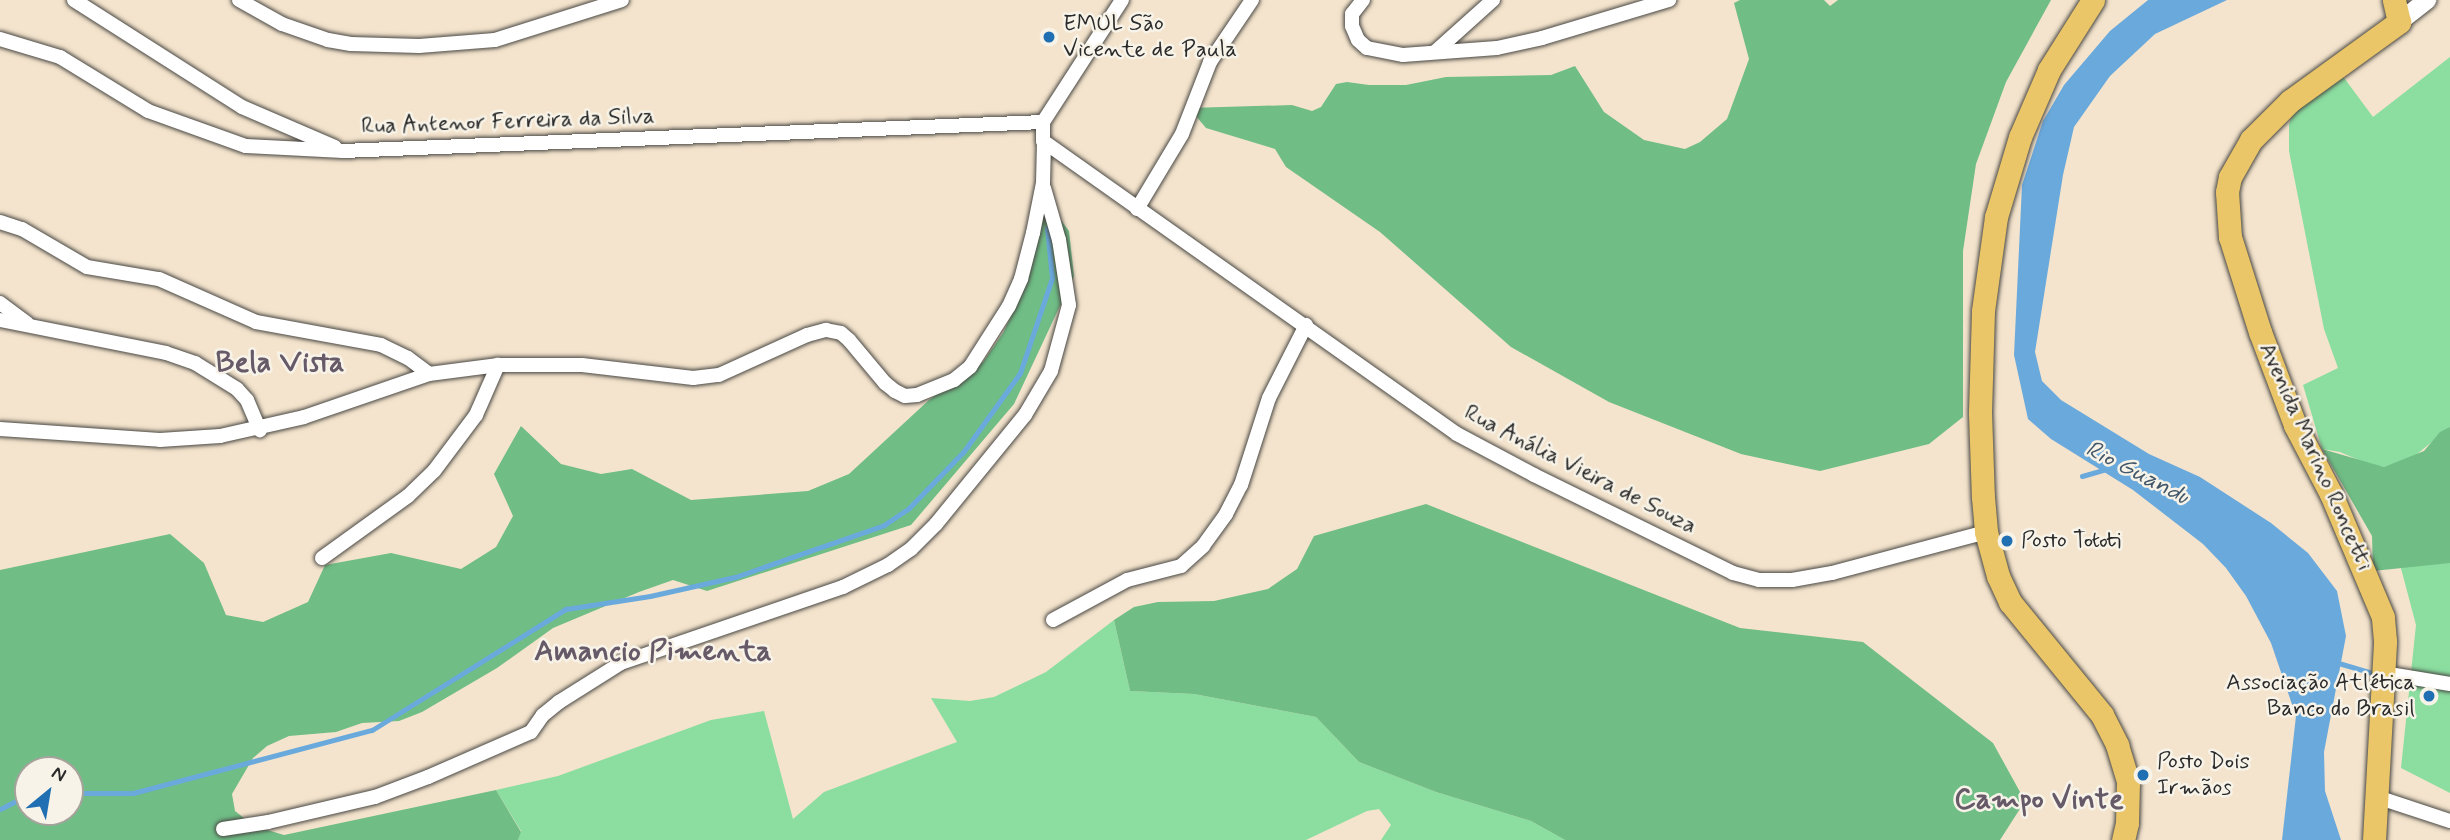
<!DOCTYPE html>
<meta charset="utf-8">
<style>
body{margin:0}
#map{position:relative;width:2450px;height:840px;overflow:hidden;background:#f4e4cd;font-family:Mynerve,sans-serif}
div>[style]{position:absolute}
.green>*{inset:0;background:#8bdea0}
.forest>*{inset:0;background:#70bd86}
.water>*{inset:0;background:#6aa9dc}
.stream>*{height:5px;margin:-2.5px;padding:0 2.5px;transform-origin:2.5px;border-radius:2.5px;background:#6aa9dc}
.roads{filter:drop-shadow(0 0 2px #494743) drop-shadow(0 0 2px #494743)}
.minor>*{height:14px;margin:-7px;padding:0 7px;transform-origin:7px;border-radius:7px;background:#fff}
.tertiary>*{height:18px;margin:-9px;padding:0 9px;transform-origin:9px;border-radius:9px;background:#fff}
.primary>*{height:23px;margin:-11.5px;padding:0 11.5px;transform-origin:11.5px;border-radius:11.5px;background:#eac669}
.dots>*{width:19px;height:19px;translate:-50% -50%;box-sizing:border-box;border:4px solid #f7f3e8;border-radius:50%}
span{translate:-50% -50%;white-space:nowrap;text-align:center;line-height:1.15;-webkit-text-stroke:5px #f7f3e8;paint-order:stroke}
.poi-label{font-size:23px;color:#2b2b2b}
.left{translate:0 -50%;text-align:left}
.right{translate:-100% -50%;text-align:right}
.street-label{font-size:23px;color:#2b2b2b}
.water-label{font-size:24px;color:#415769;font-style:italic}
.district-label{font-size:30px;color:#675a68;font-weight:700}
.north{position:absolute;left:14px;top:756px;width:70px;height:70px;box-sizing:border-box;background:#f7f3e8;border:2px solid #a5a39c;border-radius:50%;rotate:30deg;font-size:19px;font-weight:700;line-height:28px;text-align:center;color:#2b2b2b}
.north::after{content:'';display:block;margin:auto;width:24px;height:32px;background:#1f6fb2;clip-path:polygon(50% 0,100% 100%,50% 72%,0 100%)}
</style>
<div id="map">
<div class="green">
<i style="clip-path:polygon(2450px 57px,2450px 427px,2411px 459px,2384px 467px,2368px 464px,2340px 452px,2322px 449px,2303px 385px,2338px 368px,2324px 329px,2289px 151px,2289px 124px,2297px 102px,2339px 71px,2373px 117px)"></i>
<i style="clip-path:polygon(2393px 538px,2450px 545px,2450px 793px,2401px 768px,2416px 625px)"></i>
<i style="clip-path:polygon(1114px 620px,1130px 691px,1194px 694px,1316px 717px,1359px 762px,1436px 792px,1531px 821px,1565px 840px,1381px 840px,1391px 825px,1379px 809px,1367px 811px,1306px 840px,518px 840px,521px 831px,496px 790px,558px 776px,711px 720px,764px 711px,793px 819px,824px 792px,957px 742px,931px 698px,970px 701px,994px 697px,1046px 672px)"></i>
</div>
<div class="forest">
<i style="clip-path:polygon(1740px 0,1824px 0,1830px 6px,1838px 0,2051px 0,2006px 82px,1976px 164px,1963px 251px,1963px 417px,1929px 444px,1820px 471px,1741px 454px,1609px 402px,1511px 347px,1380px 232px,1286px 167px,1275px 149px,1206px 128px,1189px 108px,1292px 105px,1312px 111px,1321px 107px,1336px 84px,1347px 82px,1369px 85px,1406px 85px,1446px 77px,1551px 75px,1575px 66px,1604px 112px,1644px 140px,1685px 149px,1700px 142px,1727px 119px,1749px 59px,1734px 3px)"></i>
<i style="clip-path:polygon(evenodd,1051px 207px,1069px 231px,1074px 276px,1014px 404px,911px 525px,707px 591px,673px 580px,639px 592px,553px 628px,497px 668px,422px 712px,399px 721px,362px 723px,336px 732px,289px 736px,267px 746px,253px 758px,232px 794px,235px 811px,254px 826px,284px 835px,496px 790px,521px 832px,518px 840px,0 840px,0 570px,170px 534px,204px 563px,226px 615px,263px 622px,308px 602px,325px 565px,391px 553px,461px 569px,496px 547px,513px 516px,494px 474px,521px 426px,561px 464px,601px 474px,632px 469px,691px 500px,808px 491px,849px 474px,929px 400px,983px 362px,1003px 333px,1024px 289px,1034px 210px,1051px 207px,28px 770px,70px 770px,70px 812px,28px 812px,28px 770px)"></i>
<i style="clip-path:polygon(2450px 427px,2450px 563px,2373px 571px,2372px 536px,2322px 449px,2384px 467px,2424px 451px,2440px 432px)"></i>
<i style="clip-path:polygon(1426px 504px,1740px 628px,1863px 642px,1993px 743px,2025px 801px,2000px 840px,1565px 840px,1531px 821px,1436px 792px,1359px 762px,1316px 717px,1194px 694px,1130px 691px,1114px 620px,1134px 607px,1158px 602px,1214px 601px,1268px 589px,1297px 569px,1314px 536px)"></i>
</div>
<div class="water">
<i style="clip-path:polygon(2148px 0,2227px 0,2155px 34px,2110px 76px,2074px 127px,2063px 175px,2035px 352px,2042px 381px,2061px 400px,2149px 454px,2200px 477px,2271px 523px,2308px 553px,2337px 591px,2346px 636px,2324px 752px,2325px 791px,2341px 840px,2282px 840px,2296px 716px,2271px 643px,2246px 596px,2226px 568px,2203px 544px,2133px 490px,2051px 439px,2028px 419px,2014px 355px,2022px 185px,2043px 121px,2064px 85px,2110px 31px)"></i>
</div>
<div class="stream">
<i style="left:2082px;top:476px;width:25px;rotate:-16deg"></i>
<i style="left:2335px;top:662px;width:43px;rotate:16.3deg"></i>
<i style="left:70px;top:793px;width:63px"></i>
<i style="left:133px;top:793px;width:247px;rotate:-14.8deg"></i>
<i style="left:372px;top:730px;width:229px;rotate:-32deg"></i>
<i style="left:566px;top:609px;width:85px;rotate:-8.8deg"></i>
<i style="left:650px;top:596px;width:87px;rotate:-12.6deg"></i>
<i style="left:735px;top:577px;width:158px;rotate:-19.2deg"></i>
<i style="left:884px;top:525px;width:30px;rotate:-34deg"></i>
<i style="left:909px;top:508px;width:79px;rotate:-46deg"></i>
<i style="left:964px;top:451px;width:96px;rotate:-54.3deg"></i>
<i style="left:1020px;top:373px;width:100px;rotate:-71.4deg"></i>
<i style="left:1052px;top:278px;width:50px;rotate:-95.7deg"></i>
<i style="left:0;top:809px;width:31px;rotate:-27deg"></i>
</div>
<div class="roads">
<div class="minor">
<i style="left:74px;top:0;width:199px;rotate:32.5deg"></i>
<i style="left:242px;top:107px;width:101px;rotate:23.3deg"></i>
<i style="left:239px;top:0;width:49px;rotate:29.2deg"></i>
<i style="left:282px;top:24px;width:49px;rotate:19.2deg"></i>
<i style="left:328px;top:40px;width:23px;rotate:10deg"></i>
<i style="left:351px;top:44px;width:68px;rotate:1.7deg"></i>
<i style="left:419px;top:46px;width:76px;rotate:-4.5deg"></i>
<i style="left:495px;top:40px;width:133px;rotate:-17.5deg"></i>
<i style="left:1122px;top:0;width:145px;rotate:122.9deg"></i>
<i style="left:1043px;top:122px;width:19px;rotate:90deg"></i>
<i style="left:1043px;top:141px;width:507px;rotate:35.29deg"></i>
<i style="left:1457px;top:434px;width:87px;rotate:28deg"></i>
<i style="left:1534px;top:475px;width:222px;rotate:26.2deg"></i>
<i style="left:1733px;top:573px;width:27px;rotate:15deg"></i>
<i style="left:1759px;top:580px;width:33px"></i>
<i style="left:1792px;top:580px;width:41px;rotate:-9.9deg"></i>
<i style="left:1832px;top:573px;width:159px;rotate:-14.9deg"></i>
<i style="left:1363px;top:0;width:18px;rotate:128deg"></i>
<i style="left:1352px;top:14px;width:12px;rotate:90deg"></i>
<i style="left:1352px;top:26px;width:15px;rotate:67deg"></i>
<i style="left:1358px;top:40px;width:12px;rotate:42deg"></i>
<i style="left:1367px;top:48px;width:37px;rotate:11deg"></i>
<i style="left:1403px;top:55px;width:94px;rotate:-4.3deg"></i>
<i style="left:1497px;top:48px;width:46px;rotate:-12.5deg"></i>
<i style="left:1542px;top:38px;width:133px;rotate:-16.7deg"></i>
<i style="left:0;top:39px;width:63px;rotate:16.7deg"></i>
<i style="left:60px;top:57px;width:103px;rotate:31.5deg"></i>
<i style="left:148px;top:111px;width:104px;rotate:19.7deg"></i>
<i style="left:246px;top:146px;width:97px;rotate:3deg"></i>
<i style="left:343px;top:151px;width:701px;rotate:-2.37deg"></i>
<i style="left:1435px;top:52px;width:78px;rotate:-41.9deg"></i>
<i style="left:1137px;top:209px;width:87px;rotate:-59deg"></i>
<i style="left:1182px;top:134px;width:77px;rotate:-68.7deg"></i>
<i style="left:1210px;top:62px;width:75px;rotate:-55.9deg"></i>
<i style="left:0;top:222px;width:23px;rotate:18deg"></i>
<i style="left:22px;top:229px;width:75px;rotate:30.3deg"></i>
<i style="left:87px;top:267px;width:73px;rotate:9.5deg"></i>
<i style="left:159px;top:279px;width:106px;rotate:23.9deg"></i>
<i style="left:256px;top:322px;width:127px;rotate:10.4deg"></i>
<i style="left:381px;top:345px;width:30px;rotate:26deg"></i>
<i style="left:408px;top:358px;width:26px;rotate:37deg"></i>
<i style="left:0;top:303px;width:34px;rotate:37deg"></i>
<i style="left:0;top:320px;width:169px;rotate:11.2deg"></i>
<i style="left:166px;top:353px;width:31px;rotate:19deg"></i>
<i style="left:195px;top:363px;width:49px;rotate:31.8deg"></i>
<i style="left:237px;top:389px;width:15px;rotate:48deg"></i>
<i style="left:247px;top:400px;width:33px;rotate:67deg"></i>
<i style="left:0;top:429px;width:160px;rotate:3.9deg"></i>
<i style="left:160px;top:440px;width:60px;rotate:-3.8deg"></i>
<i style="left:220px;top:436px;width:86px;rotate:-12.7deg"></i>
<i style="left:304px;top:417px;width:132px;rotate:-19deg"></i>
<i style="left:429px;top:374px;width:70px;rotate:-7.4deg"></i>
<i style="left:498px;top:365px;width:84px"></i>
<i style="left:582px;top:365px;width:112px;rotate:6.7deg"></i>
<i style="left:693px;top:378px;width:26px;rotate:-7deg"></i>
<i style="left:719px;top:375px;width:97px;rotate:-24.4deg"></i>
<i style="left:807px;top:335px;width:20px;rotate:-15deg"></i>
<i style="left:826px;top:330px;width:15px;rotate:11deg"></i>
<i style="left:841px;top:333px;width:11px;rotate:41deg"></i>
<i style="left:849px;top:340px;width:56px;rotate:50.1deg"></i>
<i style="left:885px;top:383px;width:13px;rotate:39deg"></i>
<i style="left:895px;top:391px;width:11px;rotate:27deg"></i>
<i style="left:905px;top:396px;width:12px;rotate:-5deg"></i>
<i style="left:917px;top:395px;width:40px;rotate:-22deg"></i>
<i style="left:954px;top:380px;width:21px;rotate:-39deg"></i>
<i style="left:970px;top:367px;width:72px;rotate:-57.4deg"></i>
<i style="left:1009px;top:306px;width:30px;rotate:-66deg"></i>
<i style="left:1021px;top:279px;width:48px;rotate:-75.4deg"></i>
<i style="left:1033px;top:233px;width:51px;rotate:-78.7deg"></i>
<i style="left:1043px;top:183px;width:41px;rotate:-88.6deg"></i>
<i style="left:322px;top:558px;width:106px;rotate:-35.8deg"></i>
<i style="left:408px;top:496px;width:36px;rotate:-44deg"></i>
<i style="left:434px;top:471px;width:70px;rotate:-53.1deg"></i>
<i style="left:476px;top:415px;width:55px;rotate:-66.3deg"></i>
<i style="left:1053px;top:620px;width:84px;rotate:-28.4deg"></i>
<i style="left:1127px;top:580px;width:56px;rotate:-14.5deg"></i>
<i style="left:1181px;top:566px;width:30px;rotate:-42deg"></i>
<i style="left:1203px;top:546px;width:39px;rotate:-54deg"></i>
<i style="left:1226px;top:514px;width:33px;rotate:-63deg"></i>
<i style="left:1241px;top:485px;width:91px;rotate:-72.2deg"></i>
<i style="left:1269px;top:398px;width:82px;rotate:-63.1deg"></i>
<i style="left:2383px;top:673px;width:68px;rotate:9.3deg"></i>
<i style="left:2377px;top:797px;width:77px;rotate:18.2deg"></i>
<i style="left:223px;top:829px;width:46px;rotate:-8.8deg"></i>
<i style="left:268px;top:822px;width:110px;rotate:-13.2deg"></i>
<i style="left:375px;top:797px;width:57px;rotate:-20.7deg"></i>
<i style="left:428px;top:777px;width:112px;rotate:-23.6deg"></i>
<i style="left:531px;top:732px;width:21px;rotate:-55deg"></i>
<i style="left:543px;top:715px;width:21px;rotate:-39deg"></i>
<i style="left:559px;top:702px;width:73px;rotate:-32.2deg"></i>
<i style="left:621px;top:663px;width:235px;rotate:-18.9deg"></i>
<i style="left:843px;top:587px;width:50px;rotate:-26.1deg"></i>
<i style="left:888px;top:565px;width:28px;rotate:-35deg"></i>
<i style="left:911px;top:549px;width:35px;rotate:-45deg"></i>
<i style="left:936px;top:524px;width:141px;rotate:-50.8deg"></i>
<i style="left:1025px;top:415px;width:51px;rotate:-59.4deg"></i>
<i style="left:1051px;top:371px;width:68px;rotate:-74.7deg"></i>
<i style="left:1069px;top:305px;width:66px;rotate:-98.7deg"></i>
<i style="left:1059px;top:240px;width:54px;rotate:-106.1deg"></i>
</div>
<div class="tertiary">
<i style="left:2399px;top:22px;width:36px;rotate:-38deg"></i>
</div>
<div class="primary">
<i style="left:2093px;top:0;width:83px;rotate:122.2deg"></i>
<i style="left:2049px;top:70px;width:73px;rotate:113.4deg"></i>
<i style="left:2020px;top:137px;width:84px;rotate:106.7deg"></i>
<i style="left:1996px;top:217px;width:95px;rotate:97.9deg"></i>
<i style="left:1983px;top:311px;width:102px;rotate:91.7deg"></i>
<i style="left:1980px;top:413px;width:84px;rotate:88deg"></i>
<i style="left:1983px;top:497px;width:35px;rotate:85deg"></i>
<i style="left:1986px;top:532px;width:46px;rotate:74.7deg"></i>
<i style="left:1998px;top:576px;width:29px;rotate:65deg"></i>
<i style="left:2010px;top:602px;width:146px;rotate:50.8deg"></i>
<i style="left:2102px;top:715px;width:34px;rotate:63deg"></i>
<i style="left:2117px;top:745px;width:39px;rotate:73deg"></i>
<i style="left:2128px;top:782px;width:41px;rotate:91.4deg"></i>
<i style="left:2127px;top:823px;width:17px;rotate:103deg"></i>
<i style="left:2374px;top:840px;width:199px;rotate:-86.8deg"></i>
<i style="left:2385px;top:641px;width:24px;rotate:-95deg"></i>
<i style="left:2383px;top:617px;width:134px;rotate:-112.9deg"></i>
<i style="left:2331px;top:494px;width:78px;rotate:-117.6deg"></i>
<i style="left:2295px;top:425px;width:99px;rotate:-110.6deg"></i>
<i style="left:2260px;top:332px;width:100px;rotate:-107.5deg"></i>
<i style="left:2230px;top:237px;width:45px;rotate:-93.8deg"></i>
<i style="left:2227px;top:192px;width:15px;rotate:-79deg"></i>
<i style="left:2230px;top:177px;width:43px;rotate:-60.4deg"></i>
<i style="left:2251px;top:140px;width:55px;rotate:-45deg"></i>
<i style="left:2290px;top:101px;width:135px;rotate:-35.9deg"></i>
<i style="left:2399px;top:22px;width:23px;rotate:-103deg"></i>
</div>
</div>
<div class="dots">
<i style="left:1049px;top:37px;background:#1f6fb2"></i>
<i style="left:2007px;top:541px;background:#1f6fb2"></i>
<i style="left:2429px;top:696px;background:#1f6fb2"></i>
<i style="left:2143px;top:775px;background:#1f6fb2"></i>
</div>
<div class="poi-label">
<span class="left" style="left:1063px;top:37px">EMUL São<br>Vicente de Paula</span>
<span class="left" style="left:2021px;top:541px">Posto Tototi</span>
<span class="right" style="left:2415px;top:696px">Associação Atlética<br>Banco do Brasil</span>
<span class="left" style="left:2157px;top:775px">Posto Dois<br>Irmãos</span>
</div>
<div class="street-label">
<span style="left:508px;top:122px;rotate:-2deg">Rua Antenor Ferreira da Silva</span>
<span style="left:2315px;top:457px;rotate:66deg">Avenida Marino Roncetti</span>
<span style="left:1580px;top:470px;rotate:27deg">Rua Anália Vieira de Souza</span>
</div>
<div class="water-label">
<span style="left:2137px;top:473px;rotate:27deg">Rio Guandu</span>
</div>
<div class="district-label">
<span style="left:280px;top:363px">Bela Vista</span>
<span style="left:653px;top:652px">Amancio Pimenta</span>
<span style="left:2039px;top:800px">Campo Vinte</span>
</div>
<div class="north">N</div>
</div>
